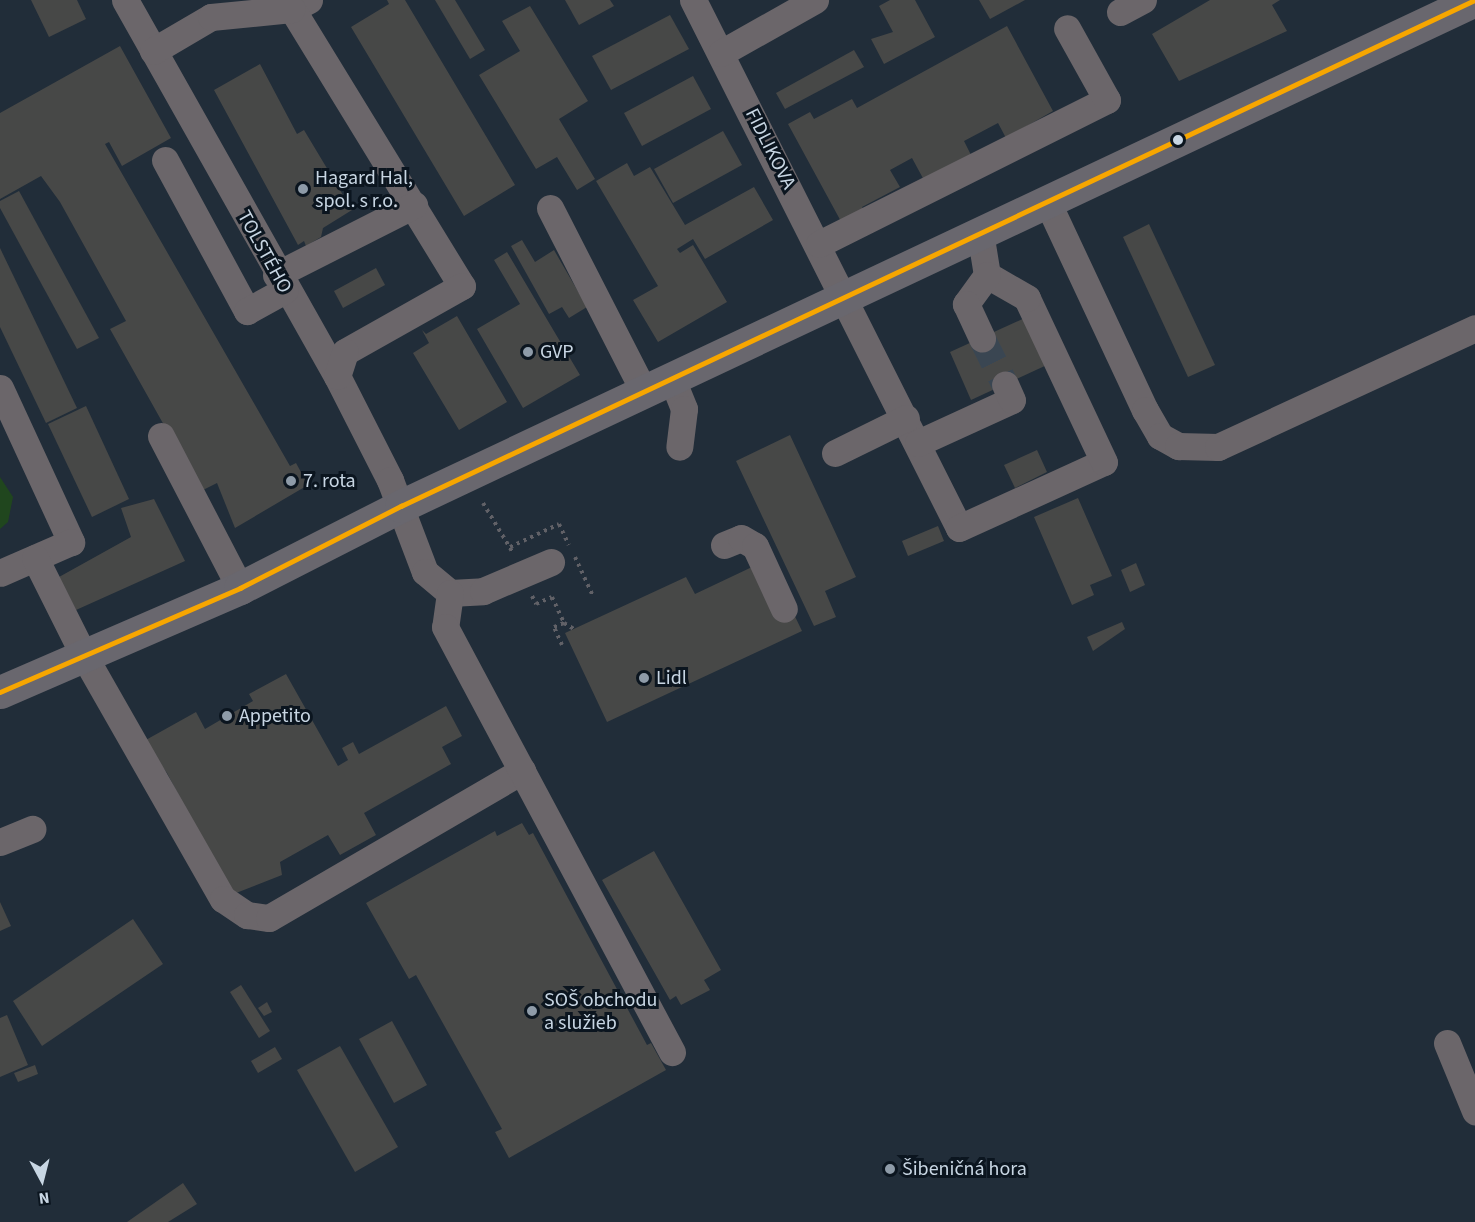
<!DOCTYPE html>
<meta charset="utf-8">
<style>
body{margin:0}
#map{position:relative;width:1475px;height:1222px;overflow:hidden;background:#212d39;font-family:"Source Sans 3",sans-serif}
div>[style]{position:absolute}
.green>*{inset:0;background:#20461e}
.building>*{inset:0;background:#474847}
.minor-tunnel>*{height:27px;margin-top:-13.5px;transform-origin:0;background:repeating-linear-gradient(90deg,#3a4652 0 27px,transparent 0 41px)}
.path>*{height:4px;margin-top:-2px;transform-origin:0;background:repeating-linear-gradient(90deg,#616167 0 3px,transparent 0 7.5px)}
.minor>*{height:27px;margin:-13.5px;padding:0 13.5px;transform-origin:13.5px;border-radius:13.5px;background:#6b666a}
.major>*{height:33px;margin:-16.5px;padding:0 16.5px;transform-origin:16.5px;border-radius:16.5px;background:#69676e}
.bus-1>*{height:4.5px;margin:-2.25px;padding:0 2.25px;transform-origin:2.25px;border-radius:2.25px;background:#f7a600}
.dots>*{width:16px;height:16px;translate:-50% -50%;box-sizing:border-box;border:3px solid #0b151f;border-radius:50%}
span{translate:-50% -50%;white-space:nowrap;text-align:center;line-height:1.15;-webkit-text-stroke:6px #0b151f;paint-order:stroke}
.street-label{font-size:20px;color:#c8d6e3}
.poi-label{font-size:20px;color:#c8d6e3}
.left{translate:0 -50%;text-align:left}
.north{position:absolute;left:12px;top:1150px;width:60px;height:60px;-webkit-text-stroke:4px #0b151f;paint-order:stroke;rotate:173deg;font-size:16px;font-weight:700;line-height:24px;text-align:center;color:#c8d6e3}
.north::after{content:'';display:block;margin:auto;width:21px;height:27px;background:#c8d6e3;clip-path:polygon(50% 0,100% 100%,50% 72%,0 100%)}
</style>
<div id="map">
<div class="green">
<i style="clip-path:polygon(0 477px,13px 497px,8px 522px,0 529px)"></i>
</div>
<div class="building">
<i style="clip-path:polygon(31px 0,77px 0,86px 19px,49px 37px)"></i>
<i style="clip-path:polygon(387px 0,405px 0,515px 185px,464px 216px,351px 27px,389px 4px)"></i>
<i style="clip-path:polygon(435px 0,455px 0,485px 50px,470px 59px)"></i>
<i style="clip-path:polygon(565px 0,610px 0,614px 6px,579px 25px)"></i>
<i style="clip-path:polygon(890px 0,915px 0,935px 37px,884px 64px,871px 39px,893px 32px,879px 6px)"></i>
<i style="clip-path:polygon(979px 0,1025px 0,990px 19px)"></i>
<i style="clip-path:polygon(1210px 0,1280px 0,1272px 5px,1287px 31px,1179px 81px,1152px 34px)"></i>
<i style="clip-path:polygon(530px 6px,588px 101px,559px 119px,595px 179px,577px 190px,557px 157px,536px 169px,479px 75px,520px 51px,502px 21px)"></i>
<i style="clip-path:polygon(670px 15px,689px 49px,611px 90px,592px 56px)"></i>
<i style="clip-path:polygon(1007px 26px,1053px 111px,1006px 138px,998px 123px,964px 141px,972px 157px,925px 182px,912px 158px,890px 170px,900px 187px,862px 207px,867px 215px,844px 227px,788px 124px,810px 112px,814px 119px,852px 99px,857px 108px)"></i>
<i style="clip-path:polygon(120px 46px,171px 138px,122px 166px,109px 142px,105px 144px,290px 466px,296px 463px,308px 485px,235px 528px,217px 483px,201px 491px,110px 329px,126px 321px,60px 202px,41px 176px,0 199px,0 113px)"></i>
<i style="clip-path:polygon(854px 50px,864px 67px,785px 109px,776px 93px)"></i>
<i style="clip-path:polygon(260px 64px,297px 134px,304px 130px,352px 210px,323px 228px,321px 237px,306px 246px,304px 241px,298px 245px,214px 90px)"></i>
<i style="clip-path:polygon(693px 76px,711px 109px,642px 146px,624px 113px)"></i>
<i style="clip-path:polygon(723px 131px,742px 165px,673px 203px,654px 169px)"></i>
<i style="clip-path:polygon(627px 163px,634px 176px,650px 167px,685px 225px,754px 187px,773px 220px,705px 259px,693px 239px,677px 249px,680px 253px,693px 245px,727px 302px,658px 342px,633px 300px,658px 286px,596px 181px)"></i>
<i style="clip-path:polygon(19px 191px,99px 338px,77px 349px,0 208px,0 201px)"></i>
<i style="clip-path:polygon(1149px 224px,1215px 365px,1188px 377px,1123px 237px)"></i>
<i style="clip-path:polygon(522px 240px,535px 262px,554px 250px,587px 307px,569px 318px,562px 307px,549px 314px,511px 246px)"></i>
<i style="clip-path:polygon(0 248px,77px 408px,46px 423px,0 327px)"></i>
<i style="clip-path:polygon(507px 252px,580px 375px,523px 408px,477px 329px,520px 304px,494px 260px)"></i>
<i style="clip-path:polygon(376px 268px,385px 285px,343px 308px,334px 291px)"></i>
<i style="clip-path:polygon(457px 316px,507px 402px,459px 430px,413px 353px,429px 343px,422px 330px,426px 334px)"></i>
<i style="clip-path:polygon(1027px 317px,1049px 364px,971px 400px,950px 352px)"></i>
<i style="clip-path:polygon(86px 406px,129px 499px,92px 517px,48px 424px)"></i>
<i style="clip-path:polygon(790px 435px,856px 577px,825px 591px,836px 617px,814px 626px,736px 461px)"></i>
<i style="clip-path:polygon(1037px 450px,1047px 472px,1015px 488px,1004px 465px)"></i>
<i style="clip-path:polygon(1078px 498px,1112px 576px,1090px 585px,1094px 595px,1072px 605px,1034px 517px)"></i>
<i style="clip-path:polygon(154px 499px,185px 561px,76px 610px,59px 577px,131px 537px,121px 508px)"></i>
<i style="clip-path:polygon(938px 526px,944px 541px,908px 556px,902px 541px)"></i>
<i style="clip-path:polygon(1136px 563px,1145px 585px,1130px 592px,1121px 570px)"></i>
<i style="clip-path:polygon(752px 567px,790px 606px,802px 631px,607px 722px,565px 633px,686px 577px,695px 594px)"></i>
<i style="clip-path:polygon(1122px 622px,1125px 629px,1093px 651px,1087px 637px)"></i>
<i style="clip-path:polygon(286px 674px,338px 766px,348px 760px,342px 748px,353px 742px,359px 754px,446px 706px,462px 736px,442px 747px,451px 764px,364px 813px,376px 835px,340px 855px,328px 835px,280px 862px,282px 875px,231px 895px,167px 773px,144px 741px,196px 712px,205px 729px,253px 701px,249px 694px)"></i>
<i style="clip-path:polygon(522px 823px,529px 835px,533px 833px,647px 1045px,651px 1043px,666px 1070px,509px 1158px,495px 1132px,502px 1129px,416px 975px,409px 979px,366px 903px,495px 831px,497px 836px)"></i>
<i style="clip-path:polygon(654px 851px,721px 970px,704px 980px,710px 990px,681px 1005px,676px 996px,670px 1000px,602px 880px)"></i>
<i style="clip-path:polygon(0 902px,11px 926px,0 931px)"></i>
<i style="clip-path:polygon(133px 919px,163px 964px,42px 1046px,13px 1001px)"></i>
<i style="clip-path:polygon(241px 985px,270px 1031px,259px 1038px,230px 992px)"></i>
<i style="clip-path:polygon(267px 1002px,272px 1012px,264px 1016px,258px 1008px)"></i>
<i style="clip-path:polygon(7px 1015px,28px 1065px,0 1077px,0 1018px)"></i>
<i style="clip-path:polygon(392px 1021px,427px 1085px,394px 1103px,359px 1039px)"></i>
<i style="clip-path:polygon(340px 1046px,398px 1147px,355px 1172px,297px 1070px)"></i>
<i style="clip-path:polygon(275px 1047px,282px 1059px,258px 1073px,251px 1061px)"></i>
<i style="clip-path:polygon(35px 1065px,38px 1074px,18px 1082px,14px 1073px)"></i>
<i style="clip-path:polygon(183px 1183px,197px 1204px,168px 1222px,127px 1222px)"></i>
</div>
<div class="minor-tunnel">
<i style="left:982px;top:338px;width:51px;rotate:63.4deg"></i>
</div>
<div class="path">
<i style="left:483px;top:503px;width:58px;rotate:59deg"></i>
<i style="left:510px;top:547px;width:54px;rotate:-25.1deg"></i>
<i style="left:559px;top:524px;width:23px;rotate:65deg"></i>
<i style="left:575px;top:557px;width:41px;rotate:65.3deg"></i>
<i style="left:532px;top:596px;width:9px;rotate:63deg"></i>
<i style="left:536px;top:604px;width:17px;rotate:-24deg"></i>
<i style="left:552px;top:597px;width:29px;rotate:65deg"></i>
<i style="left:564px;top:623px;width:12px;rotate:31deg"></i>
<i style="left:562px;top:645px;width:20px;rotate:-114deg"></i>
<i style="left:554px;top:627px;width:11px;rotate:-22deg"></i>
</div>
<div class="minor">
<i style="left:125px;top:0;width:432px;rotate:60.6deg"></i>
<i style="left:337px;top:376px;width:117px;rotate:63deg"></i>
<i style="left:390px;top:480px;width:98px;rotate:69.2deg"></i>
<i style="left:425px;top:572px;width:33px;rotate:40deg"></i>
<i style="left:450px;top:593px;width:33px;rotate:-3deg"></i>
<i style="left:483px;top:591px;width:74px;rotate:-23.1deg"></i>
<i style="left:309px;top:0;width:19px;rotate:152deg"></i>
<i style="left:292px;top:9px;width:325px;rotate:58.5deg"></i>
<i style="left:462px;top:286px;width:134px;rotate:150.6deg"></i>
<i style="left:345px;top:352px;width:25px;rotate:108deg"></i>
<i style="left:693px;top:0;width:591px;rotate:63.26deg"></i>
<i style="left:959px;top:528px;width:159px;rotate:-24.5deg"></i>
<i style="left:1104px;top:462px;width:181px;rotate:-115.2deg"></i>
<i style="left:1027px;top:298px;width:46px;rotate:-150.1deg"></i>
<i style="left:1120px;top:12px;width:26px;rotate:-28deg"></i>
<i style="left:153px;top:51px;width:67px;rotate:-30.4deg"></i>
<i style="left:211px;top:17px;width:81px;rotate:-5.6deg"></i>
<i style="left:721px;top:53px;width:108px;rotate:-29.4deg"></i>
<i style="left:165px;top:160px;width:172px;rotate:61.5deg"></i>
<i style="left:247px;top:311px;width:43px;rotate:-28.9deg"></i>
<i style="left:1047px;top:201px;width:231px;rotate:64.9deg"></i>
<i style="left:1145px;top:410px;width:30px;rotate:60deg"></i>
<i style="left:1160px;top:436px;width:21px;rotate:29deg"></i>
<i style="left:1178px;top:446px;width:40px;rotate:1.4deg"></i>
<i style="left:1218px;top:447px;width:283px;rotate:-24.8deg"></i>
<i style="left:550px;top:208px;width:207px;rotate:62.9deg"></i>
<i style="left:980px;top:232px;width:44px;rotate:80.8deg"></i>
<i style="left:987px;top:275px;width:36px;rotate:126deg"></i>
<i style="left:966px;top:304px;width:38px;rotate:65deg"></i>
<i style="left:819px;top:244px;width:322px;rotate:-26.6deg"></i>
<i style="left:1107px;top:100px;width:82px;rotate:-119.1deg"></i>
<i style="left:276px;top:275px;width:155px;rotate:-26.9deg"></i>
<i style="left:672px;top:379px;width:32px;rotate:68deg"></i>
<i style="left:684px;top:409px;width:38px;rotate:97deg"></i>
<i style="left:0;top:388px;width:170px;rotate:65.2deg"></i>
<i style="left:71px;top:542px;width:77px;rotate:156.4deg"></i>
<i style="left:161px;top:436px;width:171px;rotate:62.5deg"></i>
<i style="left:918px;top:443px;width:103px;rotate:-24.6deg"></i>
<i style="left:1012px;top:400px;width:17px;rotate:-114deg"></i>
<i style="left:835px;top:453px;width:79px;rotate:-26.2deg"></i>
<i style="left:724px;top:545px;width:18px;rotate:-22deg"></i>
<i style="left:741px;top:538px;width:16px;rotate:30deg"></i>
<i style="left:755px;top:546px;width:69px;rotate:65.3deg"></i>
<i style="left:35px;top:558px;width:107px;rotate:63.4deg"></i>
<i style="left:83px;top:654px;width:282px;rotate:60.3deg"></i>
<i style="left:223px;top:899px;width:29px;rotate:34deg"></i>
<i style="left:247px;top:915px;width:22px;rotate:8deg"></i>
<i style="left:269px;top:918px;width:293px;rotate:-30.2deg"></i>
<i style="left:450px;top:593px;width:34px;rotate:98deg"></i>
<i style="left:445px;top:627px;width:482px;rotate:61.9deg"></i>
<i style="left:0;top:842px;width:35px;rotate:-22deg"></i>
<i style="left:1447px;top:1043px;width:74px;rotate:67.6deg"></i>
</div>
<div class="major">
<i style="left:0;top:692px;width:262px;rotate:-23.4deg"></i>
<i style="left:240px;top:588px;width:181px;rotate:-27deg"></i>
<i style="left:401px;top:506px;width:1187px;rotate:-25.23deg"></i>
</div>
<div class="bus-1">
<i style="left:0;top:692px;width:262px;rotate:-23.4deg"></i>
<i style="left:240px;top:588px;width:181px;rotate:-27deg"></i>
<i style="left:401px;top:506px;width:1187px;rotate:-25.23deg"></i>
</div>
<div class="dots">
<i style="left:1178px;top:140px;background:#c8d6e3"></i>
<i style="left:303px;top:189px;background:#8e9ba8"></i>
<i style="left:528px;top:352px;background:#8e9ba8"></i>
<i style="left:291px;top:481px;background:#8e9ba8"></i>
<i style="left:644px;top:678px;background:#8e9ba8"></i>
<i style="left:227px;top:716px;background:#8e9ba8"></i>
<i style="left:532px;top:1011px;background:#8e9ba8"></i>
<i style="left:890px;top:1169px;background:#8e9ba8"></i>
</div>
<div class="street-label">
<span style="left:770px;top:149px;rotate:63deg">FIDLIKOVA</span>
<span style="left:264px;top:252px;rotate:61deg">TOLSTÉHO</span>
</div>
<div class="poi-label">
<span class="left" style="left:315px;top:190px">Hagard Hal,<br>spol. s r.o.</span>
<span class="left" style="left:540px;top:352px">GVP</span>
<span class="left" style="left:303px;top:481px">7. rota</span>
<span class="left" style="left:656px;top:678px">Lidl</span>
<span class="left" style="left:239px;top:716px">Appetito</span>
<span class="left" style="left:544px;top:1012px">SOŠ obchodu<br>a služieb</span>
<span class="left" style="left:902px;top:1169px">Šibeničná hora</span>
</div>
<div class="north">N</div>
</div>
